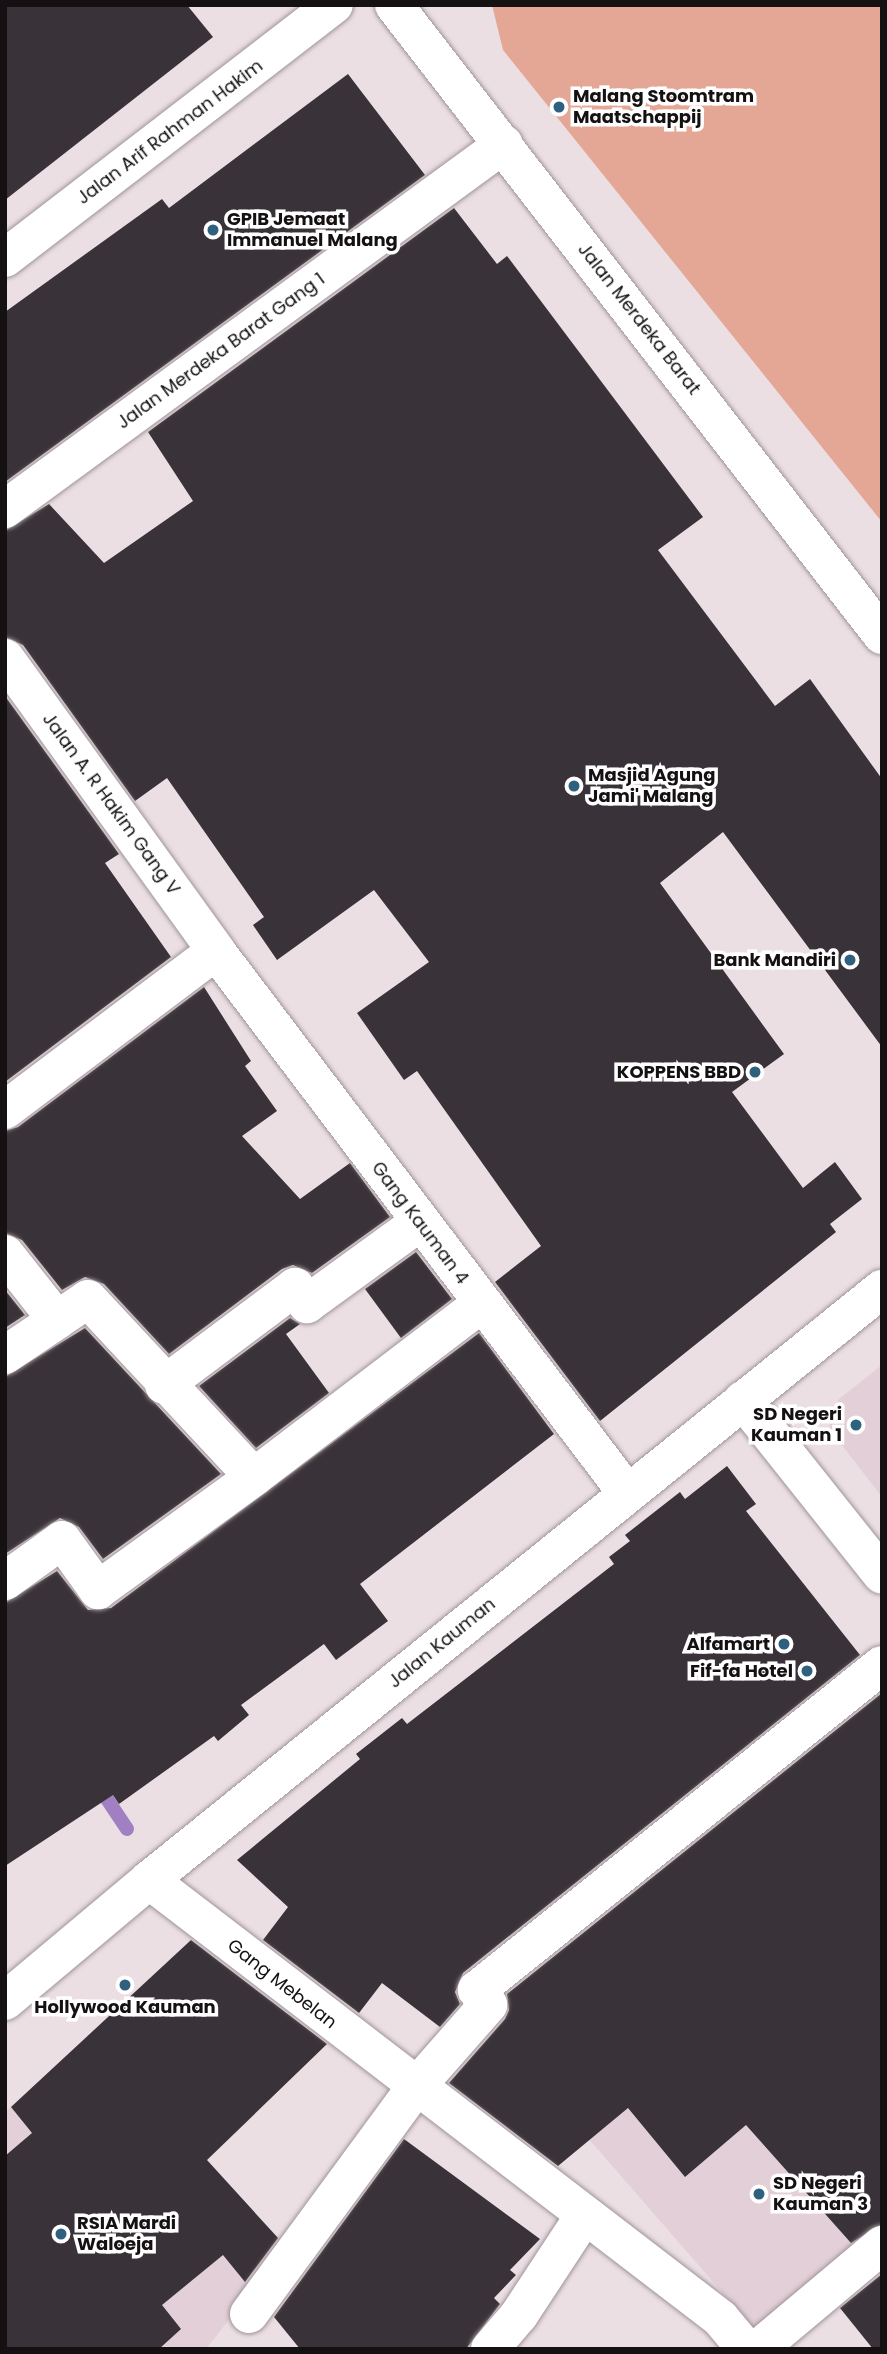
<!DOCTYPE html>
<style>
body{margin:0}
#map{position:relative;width:887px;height:2354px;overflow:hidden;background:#ebdfe4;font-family:Poppins,sans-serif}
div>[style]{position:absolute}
.built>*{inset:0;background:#e3cfd7}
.green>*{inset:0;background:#e4a796}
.stream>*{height:14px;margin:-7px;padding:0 7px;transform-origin:7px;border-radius:7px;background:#a080c3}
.building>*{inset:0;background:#393238}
.roads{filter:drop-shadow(0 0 2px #9f9498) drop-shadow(0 0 2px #9f9498)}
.street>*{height:38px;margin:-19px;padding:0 19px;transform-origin:19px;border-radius:19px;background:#fff}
.secondary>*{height:38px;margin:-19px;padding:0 19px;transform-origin:19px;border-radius:19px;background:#fff}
.primary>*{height:38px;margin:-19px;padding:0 19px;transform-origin:19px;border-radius:19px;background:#fff}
.dots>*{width:19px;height:19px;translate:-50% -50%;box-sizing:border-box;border:4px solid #fff;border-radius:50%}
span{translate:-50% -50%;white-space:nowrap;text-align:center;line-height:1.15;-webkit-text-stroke:7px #fff;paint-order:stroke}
.poi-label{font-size:18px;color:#151113;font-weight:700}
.left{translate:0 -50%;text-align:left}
.right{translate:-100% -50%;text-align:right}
.street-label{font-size:18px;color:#151113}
.frame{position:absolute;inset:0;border:7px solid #151113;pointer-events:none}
</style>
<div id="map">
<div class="built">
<i style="clip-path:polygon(882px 1365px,882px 1497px,831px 1431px,828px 1419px,839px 1399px)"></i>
<i style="clip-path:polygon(749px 2003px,882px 2152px,882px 2236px,761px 2337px,588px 2138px)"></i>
<i style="clip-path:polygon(11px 2107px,169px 2299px,263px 2222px,287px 2246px,206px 2349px,5px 2349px,5px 2112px)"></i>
</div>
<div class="green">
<i style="clip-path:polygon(492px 5px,882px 5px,882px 522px,503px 50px)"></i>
</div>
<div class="stream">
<i style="left:97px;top:1784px;width:54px;rotate:56.3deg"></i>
</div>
<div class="building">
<i style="clip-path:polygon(5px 5px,187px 5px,213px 37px,5px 200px)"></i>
<i style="clip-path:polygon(348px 74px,425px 175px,5px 482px,5px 312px,162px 199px,169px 208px)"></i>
<i style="clip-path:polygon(454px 208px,497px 264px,507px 256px,703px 517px,658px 550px,775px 706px,810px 679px,882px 779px,882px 1047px,723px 832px,660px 883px,784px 1054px,732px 1092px,803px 1188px,835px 1162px,862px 1199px,830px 1224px,836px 1232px,600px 1421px,495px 1282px,541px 1246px,417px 1071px,404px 1080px,357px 1013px,429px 962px,374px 890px,277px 960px,253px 925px,264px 917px,167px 778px,135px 801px,23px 645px,5px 637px,5px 531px,49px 504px,104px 563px,193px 501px,148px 432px)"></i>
<i style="clip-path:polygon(5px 696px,119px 854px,105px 863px,171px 957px,5px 1082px)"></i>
<i style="clip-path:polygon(204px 987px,251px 1061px,245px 1066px,277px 1111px,242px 1136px,300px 1199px,350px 1163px,390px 1217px,312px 1273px,293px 1265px,282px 1269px,169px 1354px,104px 1284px,85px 1277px,62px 1290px,22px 1240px,5px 1233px,5px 1131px,18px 1127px)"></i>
<i style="clip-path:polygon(416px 1252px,452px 1299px,401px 1338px,365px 1289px)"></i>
<i style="clip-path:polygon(5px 1290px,25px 1315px,5px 1328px)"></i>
<i style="clip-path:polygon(290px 1318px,300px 1324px,286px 1334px,329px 1393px,256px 1448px,199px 1386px)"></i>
<i style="clip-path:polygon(85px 1328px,221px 1474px,103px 1559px,79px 1527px,60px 1518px,5px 1554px,5px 1377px)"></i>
<i style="clip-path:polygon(479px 1333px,554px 1434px,360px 1584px,388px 1621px,336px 1660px,324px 1644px,241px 1705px,249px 1715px,218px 1741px,214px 1736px,119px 1804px,113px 1795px,5px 1866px,5px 1603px,57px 1571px,88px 1610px,111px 1608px)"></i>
<i style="clip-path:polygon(727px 1466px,756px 1504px,746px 1511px,860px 1655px,463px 1973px,455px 1992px,460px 2004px,440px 2027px,382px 1983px,359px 2013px,263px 1940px,288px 1907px,237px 1860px,360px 1759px,356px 1754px,402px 1718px,407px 1724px,614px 1564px,609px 1557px,630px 1541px,625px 1535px,680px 1492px,685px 1499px)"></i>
<i style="clip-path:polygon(882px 1693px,882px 2224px,851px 2243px,746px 2125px,685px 2177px,628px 2108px,558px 2166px,449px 2083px,505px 2019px,509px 2010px,507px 1994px)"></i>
<i style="clip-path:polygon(191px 1940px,327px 2044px,207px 2160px,278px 2238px,245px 2282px,223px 2255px,162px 2305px,181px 2329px,159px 2349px,5px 2349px,5px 2156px,32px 2133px,11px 2107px)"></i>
<i style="clip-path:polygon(404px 2139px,540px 2239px,510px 2270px,516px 2275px,494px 2298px,500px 2304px,466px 2349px,300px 2349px,274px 2317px)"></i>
<i style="clip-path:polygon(882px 2274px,882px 2349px,873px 2349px,840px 2308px)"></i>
</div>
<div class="roads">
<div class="street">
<i style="left:5px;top:509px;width:618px;rotate:-36.18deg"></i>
<i style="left:5px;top:658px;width:361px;rotate:54.2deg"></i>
<i style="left:216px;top:951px;width:680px;rotate:52.83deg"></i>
<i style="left:5px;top:1110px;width:264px;rotate:-37deg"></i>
<i style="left:5px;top:1254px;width:84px;rotate:51.8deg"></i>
<i style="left:57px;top:1320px;width:37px;rotate:-34deg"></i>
<i style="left:88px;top:1299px;width:243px;rotate:47deg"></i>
<i style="left:254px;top:1477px;width:285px;rotate:-37.3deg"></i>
<i style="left:5px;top:1355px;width:63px;rotate:-33.9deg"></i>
<i style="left:164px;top:1385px;width:164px;rotate:-36.8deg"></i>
<i style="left:295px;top:1287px;width:21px;rotate:55deg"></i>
<i style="left:307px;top:1304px;width:140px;rotate:-36deg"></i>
<i style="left:5px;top:1581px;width:70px;rotate:-35.7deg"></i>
<i style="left:62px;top:1540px;width:62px;rotate:54.2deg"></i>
<i style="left:98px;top:1590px;width:193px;rotate:-35.9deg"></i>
<i style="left:149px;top:1880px;width:720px;rotate:37.49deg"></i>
<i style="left:720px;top:2318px;width:40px;rotate:50deg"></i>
<i style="left:249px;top:2314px;width:280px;rotate:-53.7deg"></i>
<i style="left:415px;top:2088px;width:111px;rotate:-48.7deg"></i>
<i style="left:488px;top:2005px;width:19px;rotate:-126deg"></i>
<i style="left:477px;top:1990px;width:519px;rotate:-38.75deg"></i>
<i style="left:490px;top:2349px;width:45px;rotate:-49.5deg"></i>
<i style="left:519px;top:2315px;width:118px;rotate:-56.7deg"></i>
<i style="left:758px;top:2349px;width:162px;rotate:-40deg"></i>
</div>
<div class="secondary">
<i style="left:394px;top:5px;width:797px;rotate:52.24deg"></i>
<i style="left:743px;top:1400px;width:223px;rotate:51.5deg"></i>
<i style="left:5px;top:2001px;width:188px;rotate:-40deg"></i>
<i style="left:149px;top:1880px;width:942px;rotate:-38.88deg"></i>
</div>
<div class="primary">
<i style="left:5px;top:258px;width:415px;rotate:-37.6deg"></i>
</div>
</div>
<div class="dots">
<i style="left:559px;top:107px;background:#2f607e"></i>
<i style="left:213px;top:230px;background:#2f607e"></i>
<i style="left:574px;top:786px;background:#2f607e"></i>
<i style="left:850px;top:960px;background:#2f607e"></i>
<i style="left:755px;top:1072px;background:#2f607e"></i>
<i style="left:856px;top:1425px;background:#2f607e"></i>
<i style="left:784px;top:1644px;background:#2f607e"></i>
<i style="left:807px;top:1671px;background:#2f607e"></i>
<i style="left:125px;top:1985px;background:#2f607e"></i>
<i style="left:759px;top:2194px;background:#2f607e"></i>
<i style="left:61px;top:2234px;background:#2f607e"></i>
</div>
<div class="poi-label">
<span class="left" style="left:573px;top:107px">Malang Stoomtram<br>Maatschappij</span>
<span class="left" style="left:227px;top:230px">GPIB Jemaat<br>Immanuel Malang</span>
<span class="left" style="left:588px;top:786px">Masjid Agung<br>Jami' Malang</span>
<span class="right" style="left:836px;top:960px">Bank Mandiri</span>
<span class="right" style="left:741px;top:1072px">KOPPENS BBD</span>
<span class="right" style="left:842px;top:1425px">SD Negeri<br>Kauman 1</span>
<span class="right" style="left:770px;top:1644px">Alfamart</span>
<span class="right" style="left:793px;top:1671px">Fif-fa Hotel</span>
<span style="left:125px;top:2007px">Hollywood Kauman</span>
<span class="left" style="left:773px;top:2194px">SD Negeri<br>Kauman 3</span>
<span class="left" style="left:77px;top:2234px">RSIA Mardi<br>Waloeja</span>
</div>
<div class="street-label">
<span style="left:170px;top:132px;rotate:-37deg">Jalan Arif Rahman Hakim</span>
<span style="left:639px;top:319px;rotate:52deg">Jalan Merdeka Barat</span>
<span style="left:221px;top:351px;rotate:-36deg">Jalan Merdeka Barat Gang 1</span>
<span style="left:111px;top:804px;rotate:54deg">Jalan A. R Hakim Gang V</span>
<span style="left:420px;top:1223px;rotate:53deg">Gang Kauman 4</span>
<span style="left:442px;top:1643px;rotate:-39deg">Jalan Kauman</span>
<span style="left:282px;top:1984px;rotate:38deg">Gang Mebelan</span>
</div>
<div class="frame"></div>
</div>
